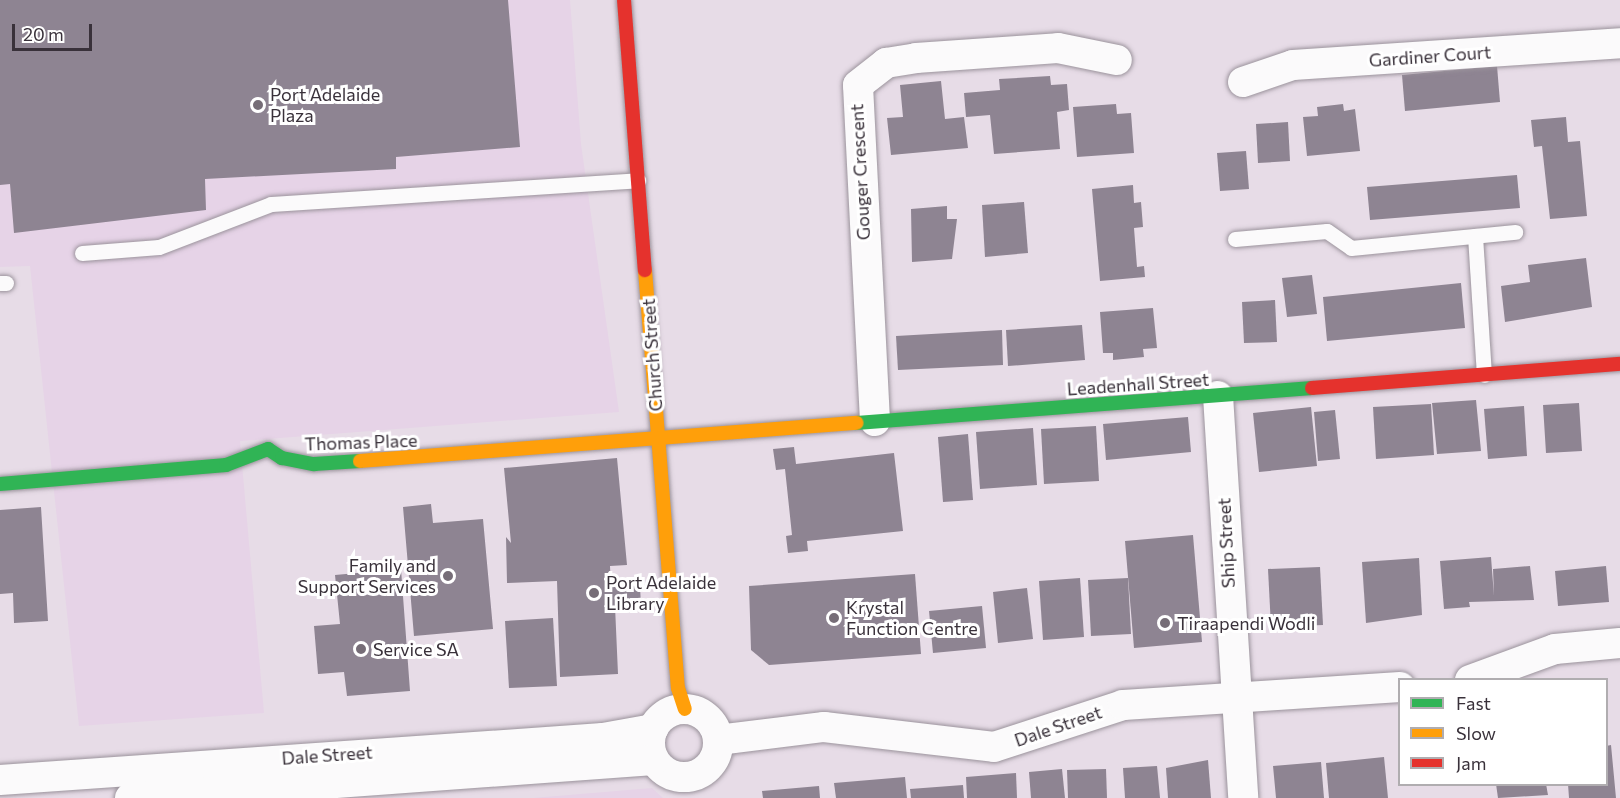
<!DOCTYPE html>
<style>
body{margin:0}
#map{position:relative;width:1620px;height:798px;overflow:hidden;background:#e7dce7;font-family:Commissioner,sans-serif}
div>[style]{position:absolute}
.built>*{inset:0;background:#e6d3e7}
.building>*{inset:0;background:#8e8492}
.roads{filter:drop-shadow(0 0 2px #9b939c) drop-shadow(0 0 2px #9b939c)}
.lane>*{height:15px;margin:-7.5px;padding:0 7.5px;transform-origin:7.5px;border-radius:7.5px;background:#fbfafb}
.street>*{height:30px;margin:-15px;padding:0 15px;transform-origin:15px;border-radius:15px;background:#fbfafb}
.street>.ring{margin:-15px;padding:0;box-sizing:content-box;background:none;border:30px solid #fbfafb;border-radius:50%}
.fast>*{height:14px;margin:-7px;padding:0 7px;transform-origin:7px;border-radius:7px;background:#30b455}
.slow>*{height:14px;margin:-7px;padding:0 7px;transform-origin:7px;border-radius:7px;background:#ff9f0a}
.jam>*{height:14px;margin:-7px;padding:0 7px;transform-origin:7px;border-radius:7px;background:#e5322d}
.dots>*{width:16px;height:16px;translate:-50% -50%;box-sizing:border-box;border:3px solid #fff;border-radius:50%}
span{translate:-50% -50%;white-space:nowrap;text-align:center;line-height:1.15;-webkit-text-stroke:6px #fff;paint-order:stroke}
.street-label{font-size:18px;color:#39313a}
.poi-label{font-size:18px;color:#39313a}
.left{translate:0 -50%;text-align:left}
.right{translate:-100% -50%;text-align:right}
.legend{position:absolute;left:1398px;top:678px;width:210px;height:108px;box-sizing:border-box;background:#fff;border:2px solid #b0adb0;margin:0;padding:8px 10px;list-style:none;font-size:18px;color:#39313a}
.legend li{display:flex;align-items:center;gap:12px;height:30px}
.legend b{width:30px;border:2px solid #b0adb0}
.scale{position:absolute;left:12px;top:24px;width:80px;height:27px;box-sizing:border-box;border:3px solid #39313a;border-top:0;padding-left:8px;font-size:18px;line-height:21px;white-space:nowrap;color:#39313a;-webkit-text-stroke:4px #fff;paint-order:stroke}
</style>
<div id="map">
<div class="built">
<i style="clip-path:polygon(0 0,570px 0,581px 144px,619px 412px,240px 441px,264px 713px,79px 726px,30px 266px,0 267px)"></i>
<i style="clip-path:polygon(652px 788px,663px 798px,533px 798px)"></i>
</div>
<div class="building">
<i style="clip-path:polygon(0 0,508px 0,520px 147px,396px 157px,396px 169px,205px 179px,206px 210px,14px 233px,10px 184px,0 185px)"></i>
<i style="clip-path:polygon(1497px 66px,1500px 102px,1405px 111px,1402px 75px)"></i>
<i style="clip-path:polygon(1050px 76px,1051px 85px,1067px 84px,1069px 110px,1057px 112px,1060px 149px,994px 154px,990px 115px,966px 117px,964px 93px,1000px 90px,999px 79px)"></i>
<i style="clip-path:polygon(941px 81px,945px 119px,964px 117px,968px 148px,891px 155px,887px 118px,903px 117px,900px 85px)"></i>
<i style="clip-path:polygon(1116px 104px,1117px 114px,1131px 113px,1134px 153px,1077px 157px,1073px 107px)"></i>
<i style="clip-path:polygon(1343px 104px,1344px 111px,1355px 109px,1360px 151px,1307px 156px,1303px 117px,1318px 116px,1317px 107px)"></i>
<i style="clip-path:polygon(1566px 117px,1568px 142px,1580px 141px,1587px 216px,1550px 219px,1542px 146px,1534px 147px,1531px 120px)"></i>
<i style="clip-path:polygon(1288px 122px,1290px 161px,1258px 163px,1256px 124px)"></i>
<i style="clip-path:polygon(1246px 151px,1249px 189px,1220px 191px,1217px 153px)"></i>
<i style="clip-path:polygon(1517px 175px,1520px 208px,1370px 220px,1367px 187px)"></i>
<i style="clip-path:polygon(1133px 185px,1134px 203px,1141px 202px,1143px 227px,1134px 228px,1137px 267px,1144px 266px,1145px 277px,1100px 281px,1092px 189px)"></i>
<i style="clip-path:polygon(1024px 202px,1028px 253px,985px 257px,982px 205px)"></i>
<i style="clip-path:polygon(947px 206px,947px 219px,957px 219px,952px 259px,912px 262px,911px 209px)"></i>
<i style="clip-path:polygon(1586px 258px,1592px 307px,1505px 322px,1501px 286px,1530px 282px,1528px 265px)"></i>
<i style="clip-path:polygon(1312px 275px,1317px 314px,1287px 317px,1282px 278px)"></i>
<i style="clip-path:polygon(1461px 283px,1465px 328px,1327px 341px,1323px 297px)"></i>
<i style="clip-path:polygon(1275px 300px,1277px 342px,1244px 343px,1242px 302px)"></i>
<i style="clip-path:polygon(1153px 308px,1157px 348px,1143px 349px,1144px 357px,1113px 360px,1113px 353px,1103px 353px,1100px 312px)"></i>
<i style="clip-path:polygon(1082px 325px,1085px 360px,1008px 366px,1006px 330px)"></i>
<i style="clip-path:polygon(1002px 330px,1003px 365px,898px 370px,896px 336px)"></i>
<i style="clip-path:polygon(1476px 400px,1481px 451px,1437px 454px,1432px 403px)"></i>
<i style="clip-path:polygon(1579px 403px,1582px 451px,1546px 453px,1543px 405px)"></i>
<i style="clip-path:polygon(1431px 404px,1434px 455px,1376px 459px,1373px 407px)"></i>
<i style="clip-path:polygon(1524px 406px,1527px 456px,1488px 459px,1484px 409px)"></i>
<i style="clip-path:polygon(1311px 407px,1317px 466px,1259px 472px,1253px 413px)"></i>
<i style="clip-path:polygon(1335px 410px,1340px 459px,1318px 461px,1314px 412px)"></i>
<i style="clip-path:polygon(1188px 417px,1191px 452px,1106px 460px,1103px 424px)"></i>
<i style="clip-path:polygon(1096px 426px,1099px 481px,1044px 484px,1041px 429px)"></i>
<i style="clip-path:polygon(1033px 428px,1037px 485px,980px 489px,976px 432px)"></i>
<i style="clip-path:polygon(968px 434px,973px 500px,943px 502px,938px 437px)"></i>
<i style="clip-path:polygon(794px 447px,796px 464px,894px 453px,903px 531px,807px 541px,808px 551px,788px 553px,786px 536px,792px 535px,785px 469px,776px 470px,773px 449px)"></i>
<i style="clip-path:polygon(617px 458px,627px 565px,610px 566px,611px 587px,640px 586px,641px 606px,615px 606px,618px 674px,560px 677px,557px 581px,507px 583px,506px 537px,511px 543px,504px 468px)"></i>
<i style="clip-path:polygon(431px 504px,433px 523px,483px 519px,493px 629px,414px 636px,403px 507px)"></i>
<i style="clip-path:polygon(41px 507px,48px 621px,14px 623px,13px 593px,0 594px,0 510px)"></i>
<i style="clip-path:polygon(1193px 535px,1202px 642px,1134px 648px,1125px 541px)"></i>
<i style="clip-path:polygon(1491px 557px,1494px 596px,1493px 569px,1530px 566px,1534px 600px,1469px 602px,1470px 607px,1444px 609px,1440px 561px)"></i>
<i style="clip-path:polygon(1419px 558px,1422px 615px,1366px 623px,1362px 562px)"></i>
<i style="clip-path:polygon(1606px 566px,1609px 602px,1558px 606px,1555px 571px)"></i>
<i style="clip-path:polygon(1320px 567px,1323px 625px,1271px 627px,1268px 569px)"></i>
<i style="clip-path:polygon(401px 569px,410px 691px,347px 696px,344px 672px,318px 674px,314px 626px,340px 624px,335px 575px)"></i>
<i style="clip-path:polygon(915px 574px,921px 654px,769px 665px,751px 650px,749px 586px)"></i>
<i style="clip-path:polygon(1080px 578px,1084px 637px,1043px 640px,1039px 581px)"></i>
<i style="clip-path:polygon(1128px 578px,1131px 634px,1091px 636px,1088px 580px)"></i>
<i style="clip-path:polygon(1027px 588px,1033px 639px,998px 643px,993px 592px)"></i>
<i style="clip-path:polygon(982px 606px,986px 648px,933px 653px,929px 611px)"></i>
<i style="clip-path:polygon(553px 618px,557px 686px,509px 688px,505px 621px)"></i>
<i style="clip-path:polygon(1611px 745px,1616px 798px,1569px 798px,1568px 784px,1606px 784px,1606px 746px)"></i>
<i style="clip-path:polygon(1384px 757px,1388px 798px,1329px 798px,1326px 763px)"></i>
<i style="clip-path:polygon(1208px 760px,1211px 798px,1168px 798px,1166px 768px)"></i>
<i style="clip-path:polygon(1321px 762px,1324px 798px,1276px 798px,1273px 766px)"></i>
<i style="clip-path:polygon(1157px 766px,1160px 798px,1125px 798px,1123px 768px)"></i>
<i style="clip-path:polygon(1062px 769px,1065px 798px,1031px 798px,1029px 772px)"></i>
<i style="clip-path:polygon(1106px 769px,1107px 798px,1068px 798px,1067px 770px)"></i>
<i style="clip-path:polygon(1016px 773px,1017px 798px,967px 798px,966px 777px)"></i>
<i style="clip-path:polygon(905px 777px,907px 798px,836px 798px,834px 783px)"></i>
<i style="clip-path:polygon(1496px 784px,1546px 784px,1548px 795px,1498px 798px)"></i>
<i style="clip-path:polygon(963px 785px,964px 798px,911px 798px,910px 789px)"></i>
<i style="clip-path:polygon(819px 786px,820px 798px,763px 798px,762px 791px)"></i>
</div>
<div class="roads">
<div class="lane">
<i style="left:1475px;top:236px;width:139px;rotate:86.3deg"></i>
<i style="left:1235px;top:239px;width:92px;rotate:-5deg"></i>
<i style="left:1327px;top:231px;width:29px;rotate:35deg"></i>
<i style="left:1351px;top:248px;width:165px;rotate:-5.6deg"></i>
<i style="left:82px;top:253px;width:77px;rotate:-4.5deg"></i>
<i style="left:159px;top:247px;width:120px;rotate:-21deg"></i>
<i style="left:271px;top:204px;width:368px;rotate:-3.7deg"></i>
<i style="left:0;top:283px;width:6px"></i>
</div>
<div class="street">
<i style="left:1243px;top:82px;width:53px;rotate:-18.8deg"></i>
<i style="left:1293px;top:65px;width:328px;rotate:-3.8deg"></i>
<i style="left:1218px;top:396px;width:403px;rotate:86.4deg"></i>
<i style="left:875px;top:421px;width:336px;rotate:-92.9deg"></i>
<i style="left:858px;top:85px;width:36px;rotate:-38deg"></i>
<i style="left:886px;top:63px;width:30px;rotate:-9deg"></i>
<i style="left:916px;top:58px;width:142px;rotate:-4deg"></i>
<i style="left:1058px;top:48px;width:60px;rotate:11.5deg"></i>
<i style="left:1470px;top:680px;width:90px;rotate:-20deg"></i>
<i style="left:1555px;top:649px;width:65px;rotate:-5.3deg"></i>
<i class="ring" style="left:650px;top:709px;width:38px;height:38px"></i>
<i style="left:718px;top:740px;width:107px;rotate:-7deg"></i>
<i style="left:824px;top:727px;width:171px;rotate:6.7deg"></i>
<i style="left:994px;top:747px;width:136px;rotate:-18deg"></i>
<i style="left:1123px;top:705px;width:278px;rotate:-3.7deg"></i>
<i style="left:0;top:780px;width:604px;rotate:-3.98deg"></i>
<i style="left:603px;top:738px;width:51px;rotate:-10.2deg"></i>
<i style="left:130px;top:798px;width:525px;rotate:-4.15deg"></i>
</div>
<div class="fast">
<i style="left:857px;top:423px;width:456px;rotate:-4.4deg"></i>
<i style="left:0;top:484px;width:227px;rotate:-4.8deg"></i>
<i style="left:226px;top:465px;width:45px;rotate:-20.9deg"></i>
<i style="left:268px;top:449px;width:17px;rotate:33deg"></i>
<i style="left:282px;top:458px;width:33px;rotate:11deg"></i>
<i style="left:314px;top:464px;width:46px;rotate:-3.7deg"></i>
</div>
<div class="slow">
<i style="left:645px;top:270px;width:419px;rotate:85.5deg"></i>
<i style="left:678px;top:688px;width:22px;rotate:72deg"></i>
<i style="left:360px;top:461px;width:498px;rotate:-4.4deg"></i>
</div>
<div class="jam">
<i style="left:624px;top:0;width:271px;rotate:85.6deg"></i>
<i style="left:1312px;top:388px;width:309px;rotate:-4.5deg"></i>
</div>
</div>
<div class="dots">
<i style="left:258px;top:105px;background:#766d77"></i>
<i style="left:448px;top:576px;background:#766d77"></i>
<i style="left:594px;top:593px;background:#766d77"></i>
<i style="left:834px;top:618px;background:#766d77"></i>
<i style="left:1165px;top:623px;background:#766d77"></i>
<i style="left:361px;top:649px;background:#766d77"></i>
</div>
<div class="street-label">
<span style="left:1430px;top:56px;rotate:-4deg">Gardiner Court</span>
<span style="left:860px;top:172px;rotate:-93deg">Gouger Crescent</span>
<span style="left:652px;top:355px;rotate:-94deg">Church Street</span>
<span style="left:1138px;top:384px;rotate:-4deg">Leadenhall Street</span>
<span style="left:361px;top:442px;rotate:-2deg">Thomas Place</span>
<span style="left:1226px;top:543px;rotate:-93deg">Ship Street</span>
<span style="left:1058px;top:726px;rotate:-19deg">Dale Street</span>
<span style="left:327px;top:755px;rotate:-4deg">Dale Street</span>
</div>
<div class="poi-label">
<span class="left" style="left:270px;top:105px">Port Adelaide<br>Plaza</span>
<span class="right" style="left:436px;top:576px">Family and<br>Support Services</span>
<span class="left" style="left:606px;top:593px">Port Adelaide<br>Library</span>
<span class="left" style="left:846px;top:618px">Krystal<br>Function Centre</span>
<span class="left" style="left:1177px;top:623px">Tiraapendi Wodli</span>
<span class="left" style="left:373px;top:649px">Service SA</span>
</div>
<ul class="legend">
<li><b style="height:8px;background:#30b455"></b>Fast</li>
<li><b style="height:8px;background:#ff9f0a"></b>Slow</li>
<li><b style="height:8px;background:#e5322d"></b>Jam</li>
</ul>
<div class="scale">20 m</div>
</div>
